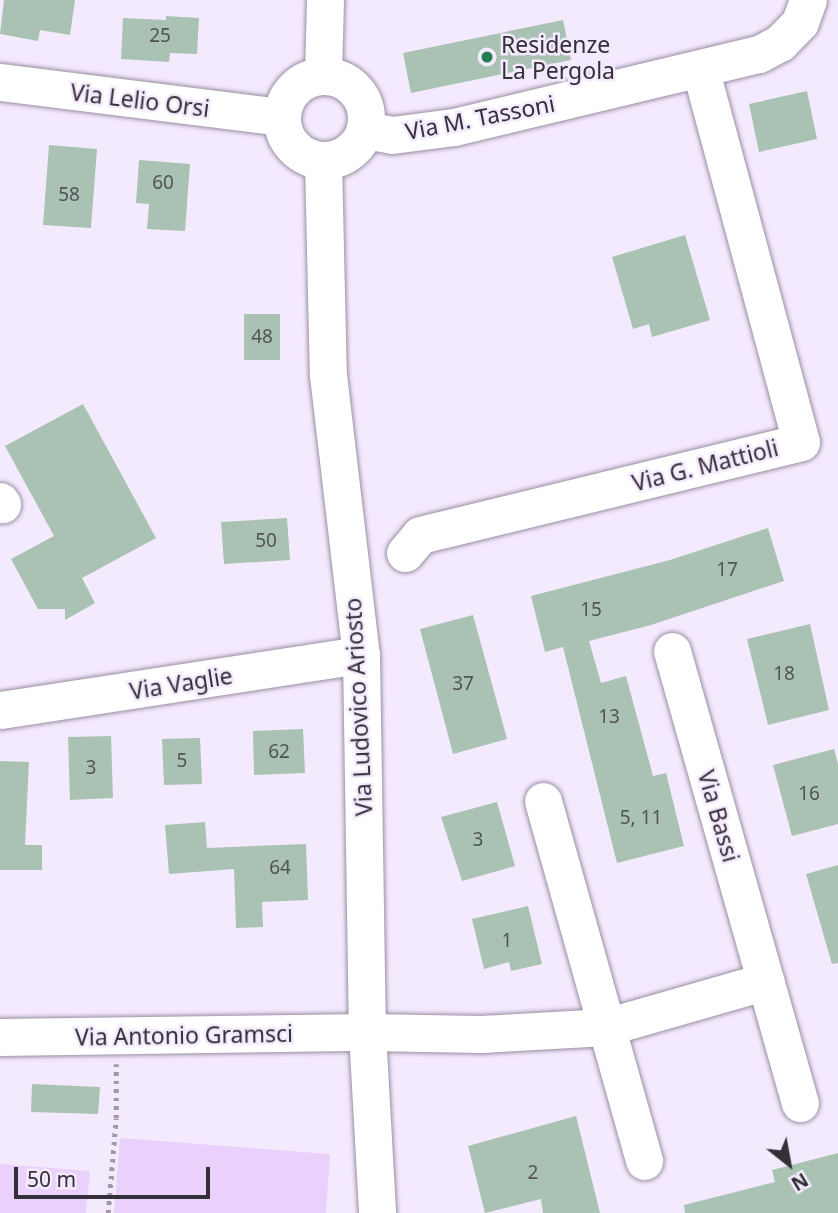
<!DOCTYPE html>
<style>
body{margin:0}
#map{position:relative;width:838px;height:1213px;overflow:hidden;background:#f4eafd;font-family:"Noto Sans",sans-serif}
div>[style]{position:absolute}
.green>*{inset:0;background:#e9d1fc}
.building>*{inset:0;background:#aac2b3}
.path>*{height:4.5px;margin-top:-2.25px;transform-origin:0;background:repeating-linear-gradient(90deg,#a098a7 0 3.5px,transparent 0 8.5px)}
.roads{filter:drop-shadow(0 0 2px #9a8ea4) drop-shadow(0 0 2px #9a8ea4)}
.minor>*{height:37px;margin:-18.5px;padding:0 18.5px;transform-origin:18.5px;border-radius:18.5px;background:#fff}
.minor>.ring{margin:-18.5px;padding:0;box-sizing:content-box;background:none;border:37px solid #fff;border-radius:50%}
.dots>*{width:19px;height:19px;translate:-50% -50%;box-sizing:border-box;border:4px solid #f4eafd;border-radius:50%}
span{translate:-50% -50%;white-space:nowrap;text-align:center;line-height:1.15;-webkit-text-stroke:5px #f4eafd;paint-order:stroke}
.number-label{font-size:19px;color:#525457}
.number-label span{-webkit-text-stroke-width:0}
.poi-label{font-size:23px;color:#342f38}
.left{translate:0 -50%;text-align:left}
.street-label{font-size:23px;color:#342f38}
.north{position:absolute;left:754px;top:1129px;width:70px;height:70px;-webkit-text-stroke:5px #f4eafd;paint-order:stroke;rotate:149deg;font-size:19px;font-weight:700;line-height:28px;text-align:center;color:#342f38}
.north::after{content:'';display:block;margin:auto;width:24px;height:32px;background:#342f38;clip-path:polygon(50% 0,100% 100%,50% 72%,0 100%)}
.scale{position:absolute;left:14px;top:1167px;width:196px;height:32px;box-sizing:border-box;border:4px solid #342f38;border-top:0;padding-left:9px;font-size:21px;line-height:24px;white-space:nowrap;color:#342f38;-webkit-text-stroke:5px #f4eafd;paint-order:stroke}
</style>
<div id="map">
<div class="green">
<i style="clip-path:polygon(120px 1138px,330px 1154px,326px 1213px,114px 1213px)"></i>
<i style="clip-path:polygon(0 1164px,90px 1171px,86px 1213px,0 1213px)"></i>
</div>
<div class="building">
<i style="clip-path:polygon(4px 0,75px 0,70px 35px,40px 30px,38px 41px,0 34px)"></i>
<i style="clip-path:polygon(166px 16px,199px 18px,197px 54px,170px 53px,169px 62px,121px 59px,123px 18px,166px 20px)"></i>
<i style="clip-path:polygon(563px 20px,571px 60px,411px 93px,403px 53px)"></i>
<i style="clip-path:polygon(807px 91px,817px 139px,759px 152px,749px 104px)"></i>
<i style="clip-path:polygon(49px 145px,97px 149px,91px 228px,43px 225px)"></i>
<i style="clip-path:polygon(139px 160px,190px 164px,185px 231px,147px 229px,149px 204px,136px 203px)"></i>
<i style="clip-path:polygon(685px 235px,710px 320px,652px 337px,649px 324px,633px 329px,612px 257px)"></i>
<i style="clip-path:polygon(244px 314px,280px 314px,280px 360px,244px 360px)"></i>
<i style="clip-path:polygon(83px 404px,156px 538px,82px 578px,95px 603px,65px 620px,65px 609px,38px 609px,11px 559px,54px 536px,5px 446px)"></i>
<i style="clip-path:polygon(287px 518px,290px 560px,224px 564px,221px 522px)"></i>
<i style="clip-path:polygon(768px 528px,784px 581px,651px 625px,589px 641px,601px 683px,626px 676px,653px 776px,666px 773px,684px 846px,617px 863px,563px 647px,545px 652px,531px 596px,670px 560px)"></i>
<i style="clip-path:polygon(473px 615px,507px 739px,453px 754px,420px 629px)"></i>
<i style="clip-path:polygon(810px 624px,829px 710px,768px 725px,747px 639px)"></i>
<i style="clip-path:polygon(303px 729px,305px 773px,254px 775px,253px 731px)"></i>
<i style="clip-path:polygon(111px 736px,113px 798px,70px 800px,68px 737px)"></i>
<i style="clip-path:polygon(200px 738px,202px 784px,164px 785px,162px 739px)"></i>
<i style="clip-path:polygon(834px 749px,838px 764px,838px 824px,792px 836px,773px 765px)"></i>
<i style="clip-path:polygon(0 761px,29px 762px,25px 845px,42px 845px,42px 870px,0 870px)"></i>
<i style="clip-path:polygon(497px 802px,515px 866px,462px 881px,441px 817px)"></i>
<i style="clip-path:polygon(205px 822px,207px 848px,306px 844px,308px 900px,262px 902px,263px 927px,236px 928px,234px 869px,169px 874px,165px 825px)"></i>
<i style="clip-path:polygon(838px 865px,838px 963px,832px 964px,806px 874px)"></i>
<i style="clip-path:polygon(528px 906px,542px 964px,511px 971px,509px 962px,484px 969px,472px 919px)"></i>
<i style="clip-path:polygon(32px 1084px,100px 1087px,98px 1114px,31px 1112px)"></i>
<i style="clip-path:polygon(576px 1116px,600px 1213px,543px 1213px,541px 1199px,485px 1213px,468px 1146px)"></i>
<i style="clip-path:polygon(838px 1153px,838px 1213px,685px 1213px,684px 1205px,775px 1182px,772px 1170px)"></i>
</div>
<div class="path">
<i style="left:108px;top:1213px;width:95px;rotate:-85.2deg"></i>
<i style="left:116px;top:1118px;width:54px;rotate:-90deg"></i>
</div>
<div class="roads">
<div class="minor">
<i class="ring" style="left:282px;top:76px;width:47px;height:47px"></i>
<i style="left:323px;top:76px;width:76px;rotate:-88.5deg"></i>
<i style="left:0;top:82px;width:283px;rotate:7.1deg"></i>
<i style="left:365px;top:130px;width:27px;rotate:10deg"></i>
<i style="left:392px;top:135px;width:63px;rotate:-7.4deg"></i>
<i style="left:454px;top:127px;width:314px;rotate:-13.5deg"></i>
<i style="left:759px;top:54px;width:24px;rotate:-28deg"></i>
<i style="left:780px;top:43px;width:29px;rotate:-46deg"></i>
<i style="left:800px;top:22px;width:23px;rotate:-70deg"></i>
<i style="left:323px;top:161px;width:214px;rotate:88.7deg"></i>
<i style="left:328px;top:375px;width:282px;rotate:83.3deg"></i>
<i style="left:361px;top:655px;width:377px;rotate:89.1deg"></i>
<i style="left:367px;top:1032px;width:181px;rotate:86.8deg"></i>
<i style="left:0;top:501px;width:4px;rotate:56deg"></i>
<i style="left:405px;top:553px;width:23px;rotate:-50deg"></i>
<i style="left:420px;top:535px;width:392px;rotate:-13.7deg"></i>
<i style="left:801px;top:442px;width:387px;rotate:-105.1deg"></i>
<i style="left:672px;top:651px;width:470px;rotate:74.2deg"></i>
<i style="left:0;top:710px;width:365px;rotate:-8.7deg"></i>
<i style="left:543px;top:801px;width:374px;rotate:74.3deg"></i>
<i style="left:0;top:1037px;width:367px;rotate:-0.8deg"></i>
<i style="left:367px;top:1032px;width:114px;rotate:1deg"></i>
<i style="left:481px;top:1034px;width:125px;rotate:-3.2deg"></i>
<i style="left:606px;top:1027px;width:166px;rotate:-16deg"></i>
</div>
</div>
<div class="dots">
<i style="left:487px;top:57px;background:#257d51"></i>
</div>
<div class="number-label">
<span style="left:160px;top:36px">25</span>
<span style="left:163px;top:183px">60</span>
<span style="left:69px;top:195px">58</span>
<span style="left:262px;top:337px">48</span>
<span style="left:266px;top:541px">50</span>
<span style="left:727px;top:570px">17</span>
<span style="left:591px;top:610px">15</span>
<span style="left:784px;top:674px">18</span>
<span style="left:463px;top:684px">37</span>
<span style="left:609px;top:717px">13</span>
<span style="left:279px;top:752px">62</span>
<span style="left:182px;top:761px">5</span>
<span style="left:91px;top:768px">3</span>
<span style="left:809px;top:794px">16</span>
<span style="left:641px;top:818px">5, 11</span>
<span style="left:478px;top:840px">3</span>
<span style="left:280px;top:868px">64</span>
<span style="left:507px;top:941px">1</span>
<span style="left:533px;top:1173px">2</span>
</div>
<div class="poi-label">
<span class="left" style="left:501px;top:57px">Residenze<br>La Pergola</span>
</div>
<div class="street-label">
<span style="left:140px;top:100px;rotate:7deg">Via Lelio Orsi</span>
<span style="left:480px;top:117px;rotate:-11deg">Via M. Tassoni</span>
<span style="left:705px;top:465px;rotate:-14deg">Via G. Mattioli</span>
<span style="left:181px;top:683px;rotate:-9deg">Via Vaglie</span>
<span style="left:358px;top:707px;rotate:-93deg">Via Ludovico Ariosto</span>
<span style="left:719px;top:816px;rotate:74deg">Via Bassi</span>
<span style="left:184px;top:1035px;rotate:-1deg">Via Antonio Gramsci</span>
</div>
<div class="north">N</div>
<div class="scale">50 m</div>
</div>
